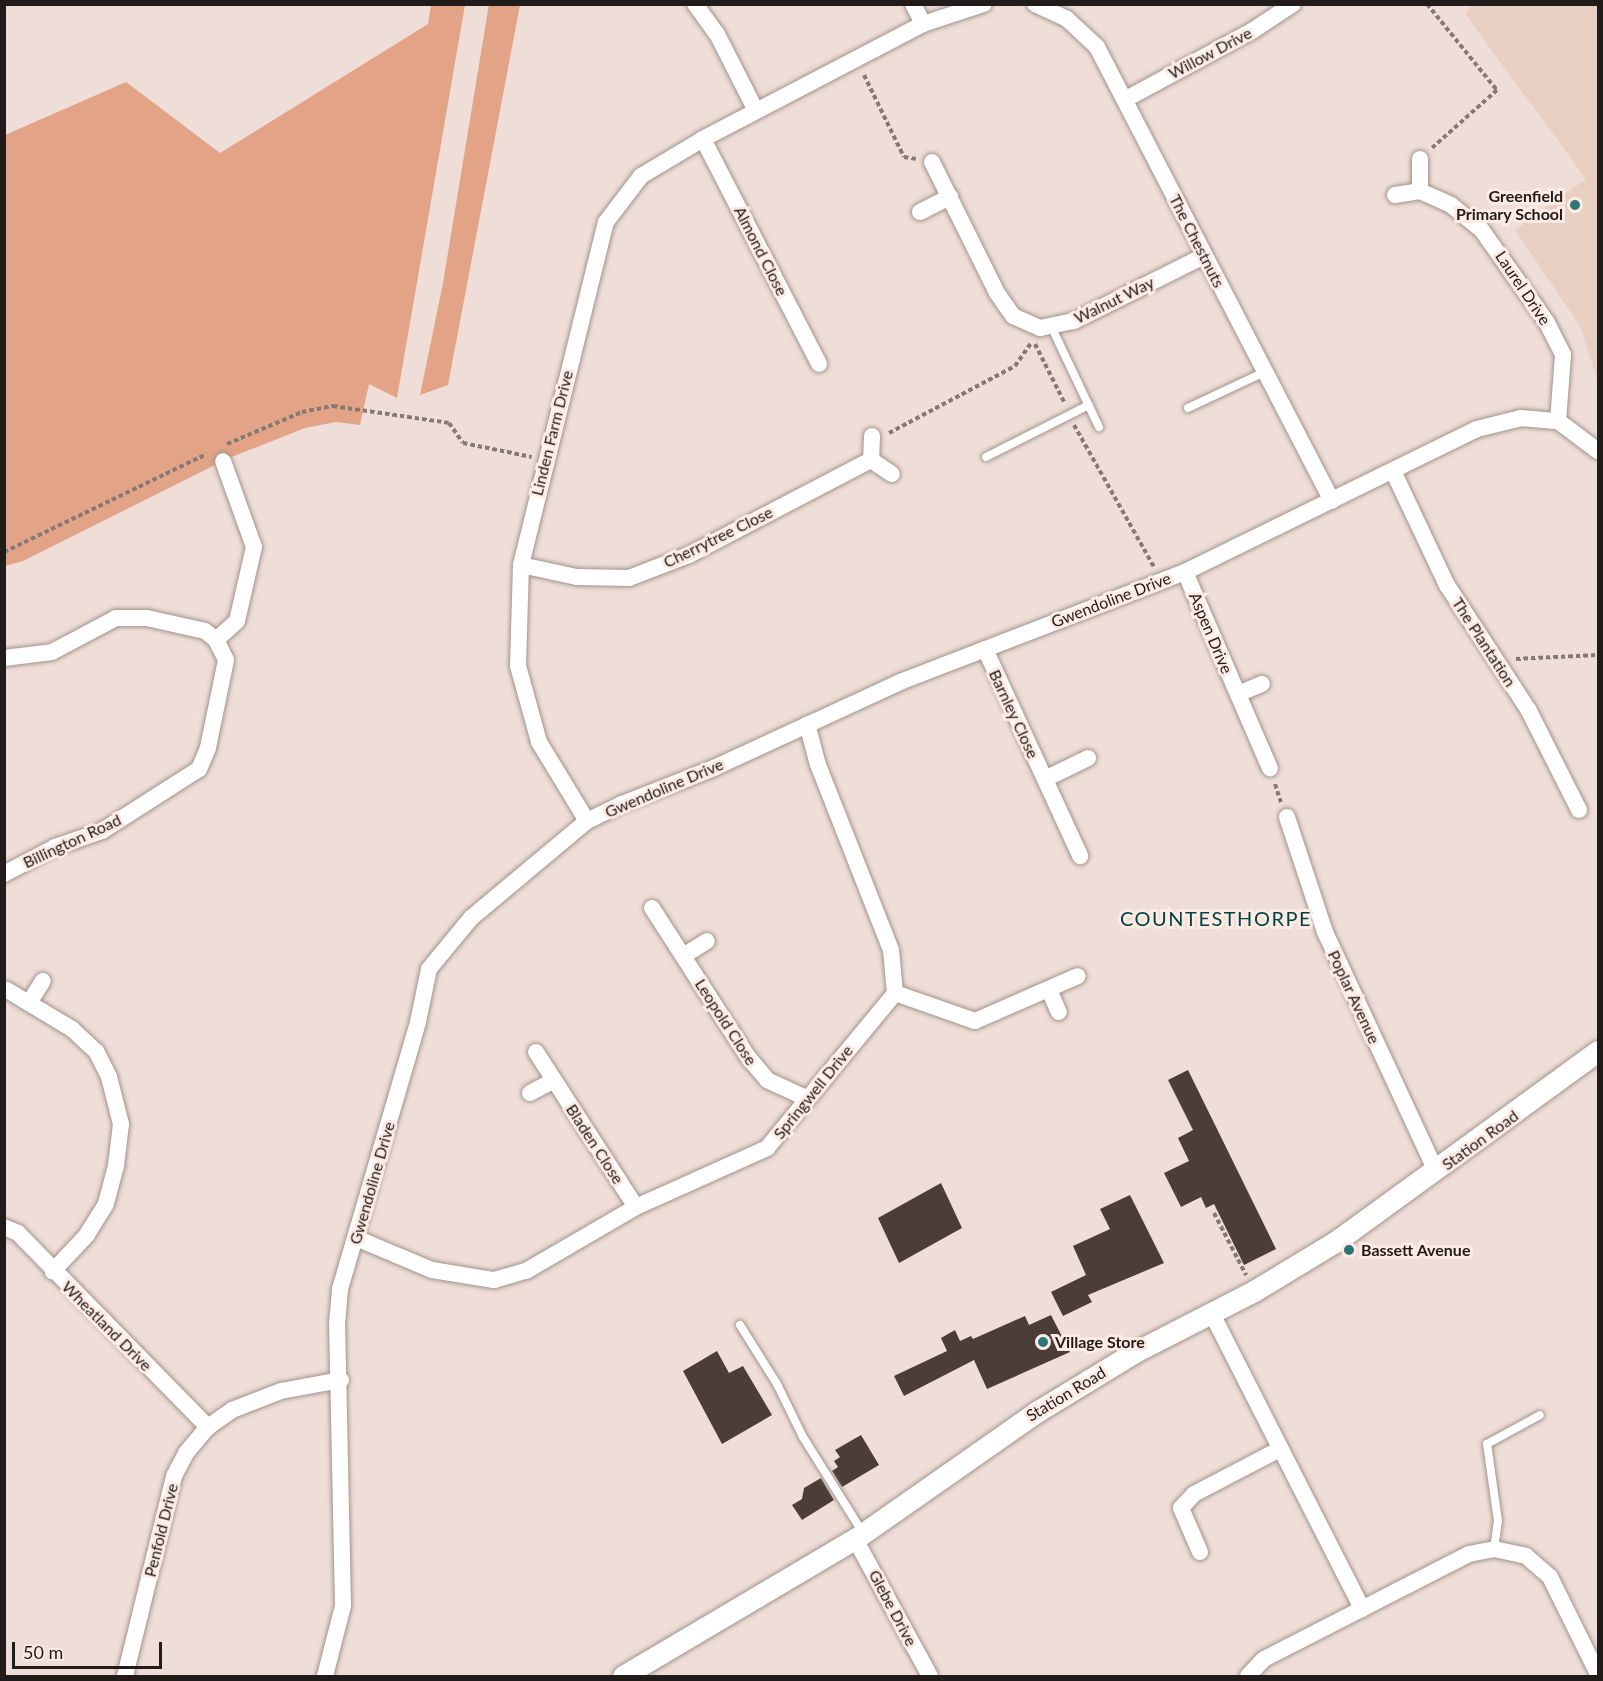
<!DOCTYPE html>
<style>
body{margin:0}
#map{position:relative;width:1603px;height:1681px;overflow:hidden;background:#efded7;font-family:Lato,sans-serif}
div>[style]{position:absolute}
.built>*{inset:0;background:#e7cfc4}
.green>*{inset:0;background:#e3a387}
.building>*{inset:0;background:#4b3e38}
.path>*{height:4px;margin-top:-2px;transform-origin:0;background:repeating-linear-gradient(90deg,#847974 0 4.5px,transparent 0 7.5px)}
.roads{filter:drop-shadow(0 0 2px #a2938c) drop-shadow(0 0 2px #a2938c)}
.service>*{height:8px;margin:-4px;padding:0 4px;transform-origin:4px;border-radius:4px;background:#fff}
.minor>*{height:16px;margin:-8px;padding:0 8px;transform-origin:8px;border-radius:8px;background:#fff}
.tertiary>*{height:21px;margin:-10.5px;padding:0 10.5px;transform-origin:10.5px;border-radius:10.5px;background:#fff}
.dots>*{width:16px;height:16px;translate:-50% -50%;box-sizing:border-box;border:3px solid #fcebe4;border-radius:50%}
span{translate:-50% -50%;white-space:nowrap;text-align:center;line-height:1.15;-webkit-text-stroke:6px #fcebe4;paint-order:stroke}
.street-label{font-size:16px;color:#211b19}
.poi-label{font-size:16px;color:#211b19;font-weight:700}
.right{translate:-100% -50%;text-align:right}
.left{translate:0 -50%;text-align:left}
.quarter-label{font-size:20px;color:#004343;letter-spacing:1.5px}
.frame{position:absolute;inset:0;border:6px solid #211b19;pointer-events:none}
.scale{position:absolute;left:12px;top:1642px;width:150px;height:27px;box-sizing:border-box;border:3px solid #211b19;border-top:0;padding-left:8px;font-size:18px;line-height:21px;white-space:nowrap;color:#211b19;-webkit-text-stroke:4px #fcebe4;paint-order:stroke}
</style>
<div id="map">
<div class="built">
<i style="clip-path:polygon(1473px 4px,1598px 5px,1598px 383px,1580px 326px,1515px 230px,1586px 179px,1465px 14px)"></i>
</div>
<div class="green">
<i style="clip-path:polygon(489px 4px,520px 5px,448px 385px,420px 395px,443px 283px)"></i>
<i style="clip-path:polygon(431px 5px,465px 5px,397px 398px,369px 384px,360px 425px,336px 422px,305px 428px,229px 458px,23px 561px,5px 566px,5px 135px,126px 82px,220px 153px,428px 24px)"></i>
</div>
<div class="building">
<i style="clip-path:polygon(1188px 1070px,1276px 1249px,1244px 1265px,1214px 1204px,1206px 1208px,1201px 1197px,1181px 1207px,1164px 1173px,1189px 1161px,1178px 1138px,1193px 1130px,1168px 1080px)"></i>
<i style="clip-path:polygon(941px 1183px,962px 1228px,899px 1263px,878px 1218px)"></i>
<i style="clip-path:polygon(1130px 1195px,1164px 1263px,1088px 1295px,1092px 1302px,1063px 1316px,1051px 1292px,1086px 1275px,1073px 1246px,1110px 1229px,1100px 1209px)"></i>
<i style="clip-path:polygon(1051px 1315px,1070px 1352px,987px 1389px,974px 1360px,904px 1396px,894px 1376px,947px 1351px,941px 1338px,955px 1330px,960px 1341px,971px 1336px,973px 1339px,1025px 1316px,1029px 1325px)"></i>
<i style="clip-path:polygon(717px 1351px,729px 1373px,743px 1366px,772px 1415px,722px 1444px,683px 1371px)"></i>
<i style="clip-path:polygon(861px 1435px,879px 1465px,842px 1487px,832px 1471px,838px 1467px,834px 1461px,840px 1457px,835px 1450px)"></i>
<i style="clip-path:polygon(821px 1478px,834px 1500px,802px 1520px,792px 1505px,802px 1499px,804px 1488px)"></i>
</div>
<div class="path">
<i style="left:1427px;top:4px;width:111px;rotate:50.9deg"></i>
<i style="left:1497px;top:90px;width:87px;rotate:138.3deg"></i>
<i style="left:864px;top:75px;width:91px;rotate:64deg"></i>
<i style="left:904px;top:157px;width:12px;rotate:9deg"></i>
<i style="left:1035px;top:344px;width:67px;rotate:63.4deg"></i>
<i style="left:1074px;top:425px;width:163px;rotate:60.6deg"></i>
<i style="left:889px;top:433px;width:143px;rotate:-28deg"></i>
<i style="left:1015px;top:366px;width:29px;rotate:-55deg"></i>
<i style="left:227px;top:444px;width:82px;rotate:-23.1deg"></i>
<i style="left:302px;top:412px;width:32px;rotate:-11deg"></i>
<i style="left:333px;top:406px;width:117px;rotate:8.3deg"></i>
<i style="left:449px;top:423px;width:24px;rotate:55deg"></i>
<i style="left:463px;top:443px;width:70px;rotate:11.5deg"></i>
<i style="left:4px;top:552px;width:225px;rotate:-25.8deg"></i>
<i style="left:1516px;top:659px;width:82px;rotate:-2.8deg"></i>
<i style="left:1275px;top:784px;width:19px;rotate:72deg"></i>
<i style="left:1214px;top:1213px;width:70px;rotate:62.7deg"></i>
</div>
<div class="roads">
<div class="service">
<i style="left:1051px;top:326px;width:112px;rotate:64.6deg"></i>
<i style="left:1188px;top:408px;width:85px;rotate:-25.1deg"></i>
<i style="left:986px;top:457px;width:115px;rotate:-26.8deg"></i>
<i style="left:740px;top:1325px;width:70px;rotate:57.9deg"></i>
<i style="left:777px;top:1384px;width:59px;rotate:63.9deg"></i>
<i style="left:803px;top:1437px;width:113px;rotate:58deg"></i>
<i style="left:1494px;top:1549px;width:28px;rotate:-82deg"></i>
<i style="left:1498px;top:1521px;width:78px;rotate:-98.1deg"></i>
<i style="left:1487px;top:1444px;width:60px;rotate:-28.7deg"></i>
</div>
<div class="minor">
<i style="left:695px;top:4px;width:37px;rotate:54deg"></i>
<i style="left:717px;top:34px;width:84px;rotate:63.1deg"></i>
<i style="left:913px;top:4px;width:22px;rotate:63deg"></i>
<i style="left:1035px;top:4px;width:35px;rotate:25deg"></i>
<i style="left:1067px;top:19px;width:41px;rotate:43deg"></i>
<i style="left:1097px;top:47px;width:511px;rotate:62.63deg"></i>
<i style="left:1126px;top:99px;width:143px;rotate:-28.4deg"></i>
<i style="left:1252px;top:31px;width:49px;rotate:-33.4deg"></i>
<i style="left:703px;top:139px;width:253px;rotate:62.7deg"></i>
<i style="left:932px;top:162px;width:146px;rotate:63.6deg"></i>
<i style="left:997px;top:293px;width:28px;rotate:55deg"></i>
<i style="left:1013px;top:316px;width:30px;rotate:24deg"></i>
<i style="left:1040px;top:328px;width:35px;rotate:-12deg"></i>
<i style="left:1074px;top:321px;width:145px;rotate:-26.6deg"></i>
<i style="left:1420px;top:191px;width:34px;rotate:24deg"></i>
<i style="left:1451px;top:205px;width:38px;rotate:39deg"></i>
<i style="left:1481px;top:229px;width:113px;rotate:54.8deg"></i>
<i style="left:1546px;top:321px;width:38px;rotate:63deg"></i>
<i style="left:1563px;top:355px;width:66px;rotate:94.3deg"></i>
<i style="left:1395px;top:195px;width:25px;rotate:-9deg"></i>
<i style="left:1420px;top:191px;width:32px;rotate:-90deg"></i>
<i style="left:920px;top:212px;width:34px;rotate:-27deg"></i>
<i style="left:872px;top:436px;width:24px;rotate:92deg"></i>
<i style="left:871px;top:460px;width:25px;rotate:34deg"></i>
<i style="left:1393px;top:471px;width:126px;rotate:64.7deg"></i>
<i style="left:1447px;top:585px;width:150px;rotate:56.9deg"></i>
<i style="left:1529px;top:711px;width:111px;rotate:63.2deg"></i>
<i style="left:521px;top:565px;width:57px;rotate:12.1deg"></i>
<i style="left:577px;top:577px;width:52px;rotate:1.1deg"></i>
<i style="left:629px;top:578px;width:64px;rotate:-21deg"></i>
<i style="left:689px;top:555px;width:205px;rotate:-27.6deg"></i>
<i style="left:1185px;top:572px;width:214px;rotate:66.6deg"></i>
<i style="left:216px;top:640px;width:28px;rotate:-42deg"></i>
<i style="left:237px;top:621px;width:76px;rotate:-77.1deg"></i>
<i style="left:254px;top:547px;width:91px;rotate:-109.8deg"></i>
<i style="left:985px;top:649px;width:228px;rotate:65.3deg"></i>
<i style="left:4px;top:658px;width:48px;rotate:-7.1deg"></i>
<i style="left:52px;top:652px;width:72px;rotate:-28deg"></i>
<i style="left:116px;top:618px;width:31px"></i>
<i style="left:147px;top:618px;width:59px;rotate:12.6deg"></i>
<i style="left:205px;top:631px;width:14px;rotate:39deg"></i>
<i style="left:216px;top:640px;width:22px;rotate:63deg"></i>
<i style="left:226px;top:660px;width:90px;rotate:101.6deg"></i>
<i style="left:208px;top:748px;width:23px;rotate:113deg"></i>
<i style="left:199px;top:769px;width:115px;rotate:147.4deg"></i>
<i style="left:102px;top:831px;width:50px;rotate:161.2deg"></i>
<i style="left:55px;top:847px;width:58px;rotate:152.1deg"></i>
<i style="left:1238px;top:694px;width:26px;rotate:-23deg"></i>
<i style="left:1045px;top:779px;width:48px;rotate:-26deg"></i>
<i style="left:1287px;top:817px;width:121px;rotate:71.7deg"></i>
<i style="left:1325px;top:932px;width:264px;rotate:65.1deg"></i>
<i style="left:587px;top:821px;width:92px;rotate:-121.3deg"></i>
<i style="left:539px;top:742px;width:79px;rotate:-105.4deg"></i>
<i style="left:518px;top:666px;width:101px;rotate:-88.3deg"></i>
<i style="left:521px;top:565px;width:353px;rotate:-76.1deg"></i>
<i style="left:606px;top:222px;width:58px;rotate:-52.7deg"></i>
<i style="left:641px;top:176px;width:72px;rotate:-30.8deg"></i>
<i style="left:703px;top:139px;width:248px;rotate:-27.6deg"></i>
<i style="left:923px;top:24px;width:64px;rotate:-18.2deg"></i>
<i style="left:652px;top:908px;width:177px;rotate:57.2deg"></i>
<i style="left:748px;top:1057px;width:30px;rotate:50deg"></i>
<i style="left:767px;top:1080px;width:43px;rotate:24.8deg"></i>
<i style="left:683px;top:956px;width:28px;rotate:-32deg"></i>
<i style="left:7px;top:990px;width:76px;rotate:31deg"></i>
<i style="left:72px;top:1029px;width:33px;rotate:43deg"></i>
<i style="left:96px;top:1051px;width:29px;rotate:63deg"></i>
<i style="left:109px;top:1077px;width:49px;rotate:75.7deg"></i>
<i style="left:121px;top:1124px;width:42px;rotate:96.8deg"></i>
<i style="left:116px;top:1166px;width:39px;rotate:105deg"></i>
<i style="left:106px;top:1204px;width:36px;rotate:122deg"></i>
<i style="left:87px;top:1235px;width:50px;rotate:133.4deg"></i>
<i style="left:1049px;top:990px;width:24px;rotate:66deg"></i>
<i style="left:895px;top:993px;width:85px;rotate:19.3deg"></i>
<i style="left:975px;top:1021px;width:112px;rotate:-23.6deg"></i>
<i style="left:29px;top:1003px;width:26px;rotate:-58deg"></i>
<i style="left:536px;top:1052px;width:184px;rotate:57.2deg"></i>
<i style="left:530px;top:1093px;width:27px;rotate:-28deg"></i>
<i style="left:4px;top:1227px;width:15px;rotate:23deg"></i>
<i style="left:18px;top:1233px;width:272px;rotate:45.6deg"></i>
<i style="left:356px;top:1238px;width:82px;rotate:22.8deg"></i>
<i style="left:432px;top:1270px;width:63px;rotate:9.2deg"></i>
<i style="left:494px;top:1280px;width:33px;rotate:-16deg"></i>
<i style="left:526px;top:1271px;width:127px;rotate:-30.2deg"></i>
<i style="left:636px;top:1207px;width:144px;rotate:-24.2deg"></i>
<i style="left:767px;top:1148px;width:201px;rotate:-50.4deg"></i>
<i style="left:895px;top:993px;width:43px;rotate:-95.3deg"></i>
<i style="left:891px;top:950px;width:199px;rotate:-111.5deg"></i>
<i style="left:818px;top:765px;width:42px;rotate:-105deg"></i>
<i style="left:1212px;top:1314px;width:331px;rotate:63deg"></i>
<i style="left:855px;top:1539px;width:156px;rotate:61.3deg"></i>
<i style="left:1200px;top:1552px;width:48px;rotate:-113.4deg"></i>
<i style="left:1181px;top:1508px;width:19px;rotate:-47deg"></i>
<i style="left:1194px;top:1494px;width:95px;rotate:-27.6deg"></i>
<i style="left:125px;top:1676px;width:206px;rotate:-76.2deg"></i>
<i style="left:174px;top:1476px;width:26px;rotate:-62deg"></i>
<i style="left:186px;top:1453px;width:34px;rotate:-50deg"></i>
<i style="left:208px;top:1427px;width:29px;rotate:-35deg"></i>
<i style="left:232px;top:1410px;width:53px;rotate:-21.2deg"></i>
<i style="left:281px;top:1391px;width:61px;rotate:-10.4deg"></i>
<i style="left:325px;top:1676px;width:72px;rotate:-75.6deg"></i>
<i style="left:343px;top:1606px;width:282px;rotate:-91.2deg"></i>
<i style="left:337px;top:1324px;width:35px;rotate:-85deg"></i>
<i style="left:340px;top:1289px;width:278px;rotate:-73.7deg"></i>
<i style="left:418px;top:1022px;width:54px;rotate:-78.3deg"></i>
<i style="left:429px;top:969px;width:66px;rotate:-50.5deg"></i>
<i style="left:471px;top:918px;width:151px;rotate:-39.9deg"></i>
<i style="left:587px;top:821px;width:39px;rotate:-26deg"></i>
<i style="left:622px;top:804px;width:99px;rotate:-21.4deg"></i>
<i style="left:714px;top:768px;width:205px;rotate:-24.8deg"></i>
<i style="left:900px;top:682px;width:305px;rotate:-21.1deg"></i>
<i style="left:1185px;top:572px;width:325px;rotate:-26.1deg"></i>
<i style="left:1477px;top:429px;width:45px;rotate:-14deg"></i>
<i style="left:1521px;top:418px;width:37px;rotate:5deg"></i>
<i style="left:1558px;top:421px;width:50px;rotate:36.9deg"></i>
<i style="left:1248px;top:1676px;width:23px;rotate:-47deg"></i>
<i style="left:1264px;top:1659px;width:230px;rotate:-27.1deg"></i>
<i style="left:1469px;top:1554px;width:25px;rotate:-11deg"></i>
<i style="left:1494px;top:1549px;width:33px;rotate:12deg"></i>
<i style="left:1526px;top:1556px;width:32px;rotate:41deg"></i>
<i style="left:1550px;top:1577px;width:108px;rotate:63.7deg"></i>
</div>
<div class="tertiary">
<i style="left:623px;top:1676px;width:269px;rotate:-30.6deg"></i>
<i style="left:855px;top:1539px;width:223px;rotate:-35deg"></i>
<i style="left:1038px;top:1411px;width:114px;rotate:-31.3deg"></i>
<i style="left:1135px;top:1352px;width:134px;rotate:-27.1deg"></i>
<i style="left:1254px;top:1291px;width:95px;rotate:-31.2deg"></i>
<i style="left:1335px;top:1242px;width:325px;rotate:-36deg"></i>
</div>
</div>
<div class="dots">
<i style="left:1575px;top:205px;background:#2d7676"></i>
<i style="left:1349px;top:1250px;background:#2d7676"></i>
<i style="left:1043px;top:1342px;background:#2d7676"></i>
</div>
<div class="street-label">
<span style="left:1210px;top:53px;rotate:-28deg">Willow Drive</span>
<span style="left:1197px;top:241px;rotate:63deg">The Chestnuts</span>
<span style="left:761px;top:251px;rotate:63deg">Almond Close</span>
<span style="left:1523px;top:288px;rotate:56deg">Laurel Drive</span>
<span style="left:1114px;top:300px;rotate:-26deg">Walnut Way</span>
<span style="left:552px;top:433px;rotate:-76deg">Linden Farm Drive</span>
<span style="left:718px;top:537px;rotate:-26deg">Cherrytree Close</span>
<span style="left:1111px;top:600px;rotate:-21deg">Gwendoline Drive</span>
<span style="left:1211px;top:633px;rotate:67deg">Aspen Drive</span>
<span style="left:1484px;top:642px;rotate:57deg">The Plantation</span>
<span style="left:1014px;top:714px;rotate:65deg">Barnley Close</span>
<span style="left:664px;top:788px;rotate:-23deg">Gwendoline Drive</span>
<span style="left:72px;top:841px;rotate:-25deg">Billington Road</span>
<span style="left:1354px;top:997px;rotate:65deg">Poplar Avenue</span>
<span style="left:726px;top:1022px;rotate:57deg">Leopold Close</span>
<span style="left:813px;top:1092px;rotate:-51deg">Springwell Drive</span>
<span style="left:1480px;top:1140px;rotate:-36deg">Station Road</span>
<span style="left:595px;top:1144px;rotate:57deg">Bladen Close</span>
<span style="left:372px;top:1183px;rotate:-74deg">Gwendoline Drive</span>
<span style="left:107px;top:1326px;rotate:45deg">Wheatland Drive</span>
<span style="left:1066px;top:1394px;rotate:-31deg">Station Road</span>
<span style="left:161px;top:1530px;rotate:-76deg">Penfold Drive</span>
<span style="left:893px;top:1608px;rotate:62deg">Glebe Drive</span>
</div>
<div class="poi-label">
<span class="right" style="left:1563px;top:205px">Greenfield<br>Primary School</span>
<span class="left" style="left:1361px;top:1250px">Bassett Avenue</span>
<span class="left" style="left:1055px;top:1342px">Village Store</span>
</div>
<div class="quarter-label">
<span style="left:1216px;top:918px">COUNTESTHORPE</span>
</div>
<div class="frame"></div>
<div class="scale">50 m</div>
</div>
